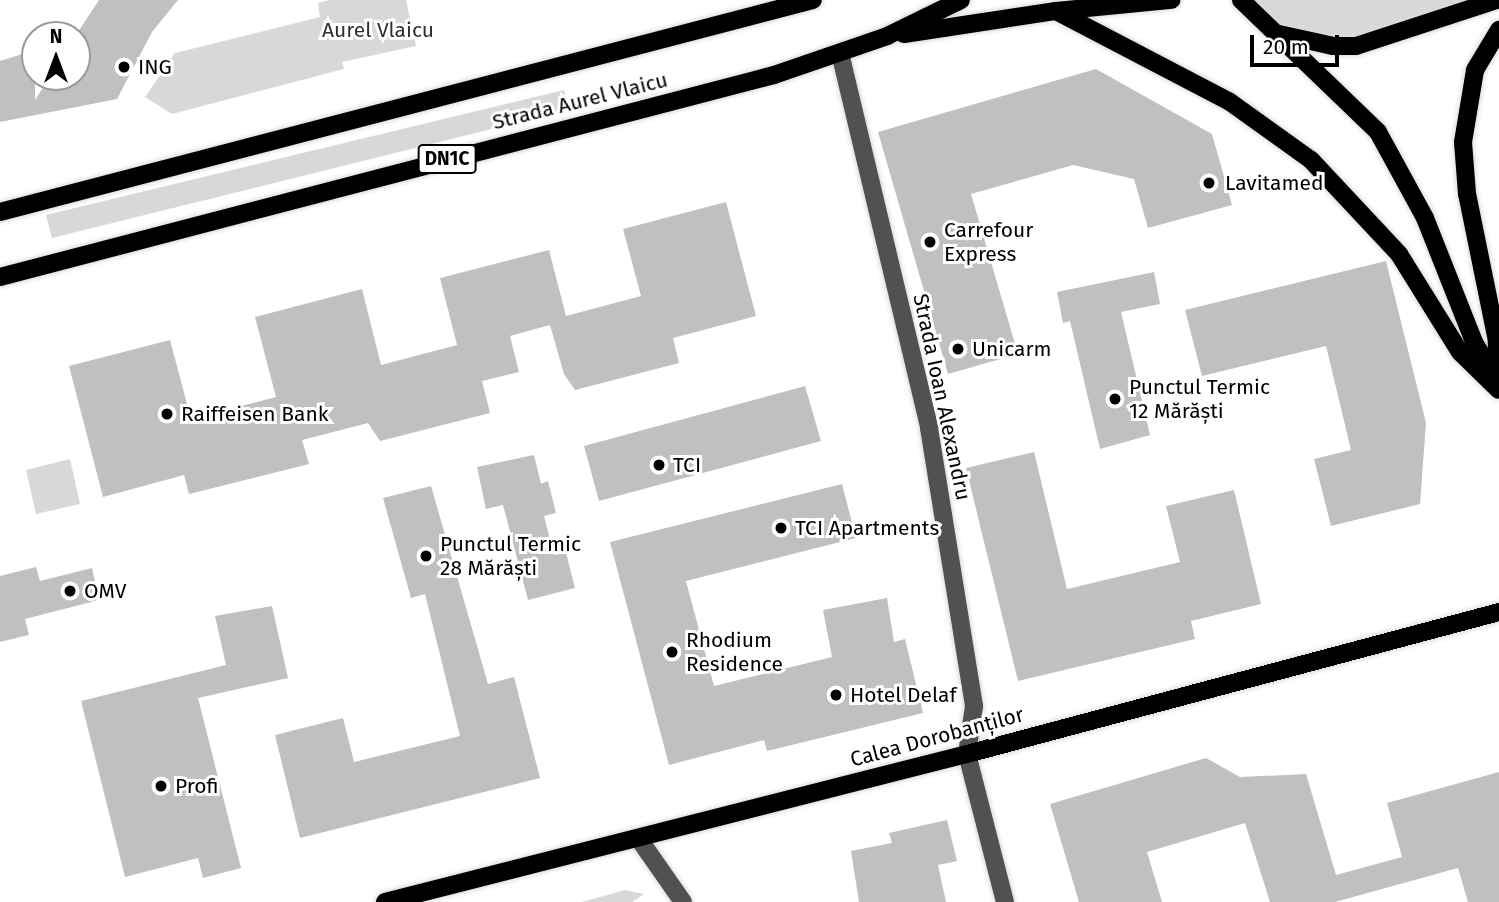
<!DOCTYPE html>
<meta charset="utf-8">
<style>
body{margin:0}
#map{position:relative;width:1499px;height:902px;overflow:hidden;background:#fff;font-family:"Fira Sans",sans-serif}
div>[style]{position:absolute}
.green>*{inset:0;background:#d8d8d8}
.building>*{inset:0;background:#c0c0c0}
.roads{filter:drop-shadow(0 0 2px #dbdbdb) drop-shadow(0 0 2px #dbdbdb)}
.minor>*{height:18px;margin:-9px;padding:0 9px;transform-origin:9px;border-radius:9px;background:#515151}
.major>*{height:18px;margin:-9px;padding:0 9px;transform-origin:9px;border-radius:9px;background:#000}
.dots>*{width:19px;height:19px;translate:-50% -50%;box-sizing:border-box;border:4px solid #fff;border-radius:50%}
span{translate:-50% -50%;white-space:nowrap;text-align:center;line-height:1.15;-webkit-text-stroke:6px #fff;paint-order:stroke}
.shield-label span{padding:2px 5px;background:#fff;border:2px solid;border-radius:5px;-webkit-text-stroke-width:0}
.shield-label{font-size:19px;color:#000;font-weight:700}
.park-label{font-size:21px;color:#2f2f2f}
.poi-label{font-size:21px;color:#000}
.left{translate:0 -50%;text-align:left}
.street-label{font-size:21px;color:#000}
.north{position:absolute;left:21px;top:21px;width:70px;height:70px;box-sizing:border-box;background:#fff;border:2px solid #999;border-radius:50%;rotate:0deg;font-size:19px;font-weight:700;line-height:28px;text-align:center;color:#000}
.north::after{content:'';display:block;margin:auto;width:24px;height:32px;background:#000;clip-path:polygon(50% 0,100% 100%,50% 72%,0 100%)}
.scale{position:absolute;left:1250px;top:35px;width:89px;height:32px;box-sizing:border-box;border:4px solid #000;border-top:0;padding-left:9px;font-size:21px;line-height:24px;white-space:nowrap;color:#000;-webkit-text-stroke:5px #fff;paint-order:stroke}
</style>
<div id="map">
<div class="green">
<i style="clip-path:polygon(330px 0,406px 0,416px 46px,342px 62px,344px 69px,172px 114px,145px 97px,175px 53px,320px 17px,318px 3px)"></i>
<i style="clip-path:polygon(1254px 0,1477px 0,1360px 37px,1316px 37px,1274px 25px)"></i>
<i style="clip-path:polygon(564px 90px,569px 110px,52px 238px,46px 215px)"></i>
<i style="clip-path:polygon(70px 459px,80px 504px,36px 514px,26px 470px)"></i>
<i style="clip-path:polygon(625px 890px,644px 894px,632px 902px,582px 902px)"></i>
</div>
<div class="building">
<i style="clip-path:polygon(99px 0,178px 0,152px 32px,117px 99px,0 122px,0 61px,35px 50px,35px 100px,50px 77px,77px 77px,76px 35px)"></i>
<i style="clip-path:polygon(1096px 69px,1212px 134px,1232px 205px,1148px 228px,1134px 179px,1073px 165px,971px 194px,1018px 354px,948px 374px,878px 132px)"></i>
<i style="clip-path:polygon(726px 202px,756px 316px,673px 338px,679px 363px,575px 390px,564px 374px,550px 325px,510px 336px,519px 372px,482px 381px,490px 413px,380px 441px,368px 423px,302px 440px,309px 464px,189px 494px,184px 475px,103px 497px,69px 366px,170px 340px,191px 419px,276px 397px,255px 317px,362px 289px,381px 365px,457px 345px,440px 278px,549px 250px,566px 316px,641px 296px,623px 229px)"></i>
<i style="clip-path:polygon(1386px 261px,1426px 423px,1420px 504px,1331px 526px,1314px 459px,1351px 450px,1326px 346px,1202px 376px,1185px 310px)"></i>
<i style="clip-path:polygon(1154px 272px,1160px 304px,1121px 312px,1150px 435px,1100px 449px,1070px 321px,1063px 323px,1057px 292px)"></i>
<i style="clip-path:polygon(805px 386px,821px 441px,599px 501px,584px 446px)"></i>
<i style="clip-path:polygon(1034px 452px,1067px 589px,1180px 562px,1166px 506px,1234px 490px,1261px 604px,1191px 621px,1195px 639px,1018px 681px,966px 468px)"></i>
<i style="clip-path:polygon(534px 455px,541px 484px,548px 481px,556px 513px,544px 516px,554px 555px,566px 553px,575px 588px,528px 600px,503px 505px,486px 509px,477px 467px)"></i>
<i style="clip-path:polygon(842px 484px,856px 538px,686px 581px,714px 686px,832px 657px,823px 610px,887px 598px,894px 642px,905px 639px,923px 713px,767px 751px,764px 740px,669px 765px,610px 542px)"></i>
<i style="clip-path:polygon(431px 486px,488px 684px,514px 677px,540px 778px,300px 838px,275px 735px,343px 718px,354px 762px,460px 736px,425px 594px,411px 598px,383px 498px)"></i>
<i style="clip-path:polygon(36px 567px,40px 581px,92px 568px,99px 600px,25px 619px,29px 635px,0 642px,0 576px)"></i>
<i style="clip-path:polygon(272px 606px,288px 678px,198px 698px,241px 868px,203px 878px,198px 858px,125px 877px,81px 701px,226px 665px,215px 616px)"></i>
<i style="clip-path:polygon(1206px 758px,1240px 777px,1306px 774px,1336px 875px,1402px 857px,1387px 803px,1499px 772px,1499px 902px,1468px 902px,1458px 868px,1335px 902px,1270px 902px,1245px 823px,1147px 852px,1162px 902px,1079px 902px,1050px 804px)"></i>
<i style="clip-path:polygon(947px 820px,957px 861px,938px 865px,946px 902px,859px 902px,851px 851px,892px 843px,889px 833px)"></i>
</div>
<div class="roads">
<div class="minor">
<i style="left:840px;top:53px;width:385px;rotate:76.6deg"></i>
<i style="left:929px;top:428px;width:282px;rotate:80.8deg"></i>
<i style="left:974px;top:706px;width:49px;rotate:98.3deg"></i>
<i style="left:967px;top:754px;width:153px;rotate:75.6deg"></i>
<i style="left:639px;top:839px;width:77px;rotate:55.1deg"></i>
</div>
<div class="major">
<i style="left:1241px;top:0;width:190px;rotate:43.9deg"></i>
<i style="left:1378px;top:132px;width:98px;rotate:61.3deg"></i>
<i style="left:1425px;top:218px;width:136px;rotate:68.4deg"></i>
<i style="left:1475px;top:344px;width:40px;rotate:58deg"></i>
<i style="left:1056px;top:11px;width:196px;rotate:27.6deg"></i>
<i style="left:1230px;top:102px;width:100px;rotate:35.6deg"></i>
<i style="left:1311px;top:160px;width:129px;rotate:46.9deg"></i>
<i style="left:1399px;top:254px;width:115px;rotate:58.1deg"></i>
<i style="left:1460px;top:352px;width:54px;rotate:44.3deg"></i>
<i style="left:904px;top:34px;width:154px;rotate:-8.6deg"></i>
<i style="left:1056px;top:11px;width:116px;rotate:-5.5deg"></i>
<i style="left:1279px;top:34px;width:55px;rotate:12.5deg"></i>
<i style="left:1333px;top:46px;width:23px"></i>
<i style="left:1356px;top:46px;width:148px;rotate:-18.1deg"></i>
<i style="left:0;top:212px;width:840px;rotate:-14.62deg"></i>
<i style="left:0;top:277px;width:800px;rotate:-14.63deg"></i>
<i style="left:774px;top:75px;width:120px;rotate:-19deg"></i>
<i style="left:887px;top:36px;width:82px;rotate:-25.9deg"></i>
<i style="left:1498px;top:379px;width:38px;rotate:-92deg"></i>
<i style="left:1497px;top:341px;width:150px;rotate:-101.5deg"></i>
<i style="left:1467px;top:194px;width:52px;rotate:-94.4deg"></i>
<i style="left:1463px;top:142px;width:73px;rotate:-80.5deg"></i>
<i style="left:1475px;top:70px;width:47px;rotate:-59deg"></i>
<i style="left:385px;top:902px;width:601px;rotate:-14.27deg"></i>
<i style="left:967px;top:754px;width:551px;rotate:-14.94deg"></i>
</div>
</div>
<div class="dots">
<i style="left:124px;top:67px;background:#000"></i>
<i style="left:1209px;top:183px;background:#000"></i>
<i style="left:930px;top:242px;background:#000"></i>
<i style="left:958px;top:349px;background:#000"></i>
<i style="left:1115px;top:399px;background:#000"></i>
<i style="left:167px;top:414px;background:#000"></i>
<i style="left:659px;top:465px;background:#000"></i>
<i style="left:781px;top:528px;background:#000"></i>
<i style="left:426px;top:556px;background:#000"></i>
<i style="left:70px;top:591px;background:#000"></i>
<i style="left:672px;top:652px;background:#000"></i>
<i style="left:836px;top:695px;background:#000"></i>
<i style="left:161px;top:786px;background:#000"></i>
</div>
<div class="shield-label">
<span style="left:447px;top:159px">DN1C</span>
</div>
<div class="park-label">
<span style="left:378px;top:30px">Aurel Vlaicu</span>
</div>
<div class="poi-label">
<span class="left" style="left:138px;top:67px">ING</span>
<span class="left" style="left:1225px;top:183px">Lavitamed</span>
<span class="left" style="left:944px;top:242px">Carrefour<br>Express</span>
<span class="left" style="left:972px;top:349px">Unicarm</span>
<span class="left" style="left:1129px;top:399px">Punctul Termic<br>12 Mărăști</span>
<span class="left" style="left:181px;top:414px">Raiffeisen Bank</span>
<span class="left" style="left:673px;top:465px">TCI</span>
<span class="left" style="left:795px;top:528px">TCI Apartments</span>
<span class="left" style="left:440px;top:556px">Punctul Termic<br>28 Mărăști</span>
<span class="left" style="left:84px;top:591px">OMV</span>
<span class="left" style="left:686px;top:652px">Rhodium<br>Residence</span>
<span class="left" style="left:850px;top:695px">Hotel Delaf</span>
<span class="left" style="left:175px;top:786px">Profi</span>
</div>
<div class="street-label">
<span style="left:580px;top:101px;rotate:-14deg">Strada Aurel Vlaicu</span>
<span style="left:942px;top:397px;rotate:78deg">Strada Ioan Alexandru</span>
<span style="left:937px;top:737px;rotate:-15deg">Calea Dorobanților</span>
</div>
<div class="north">N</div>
<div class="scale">20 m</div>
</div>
